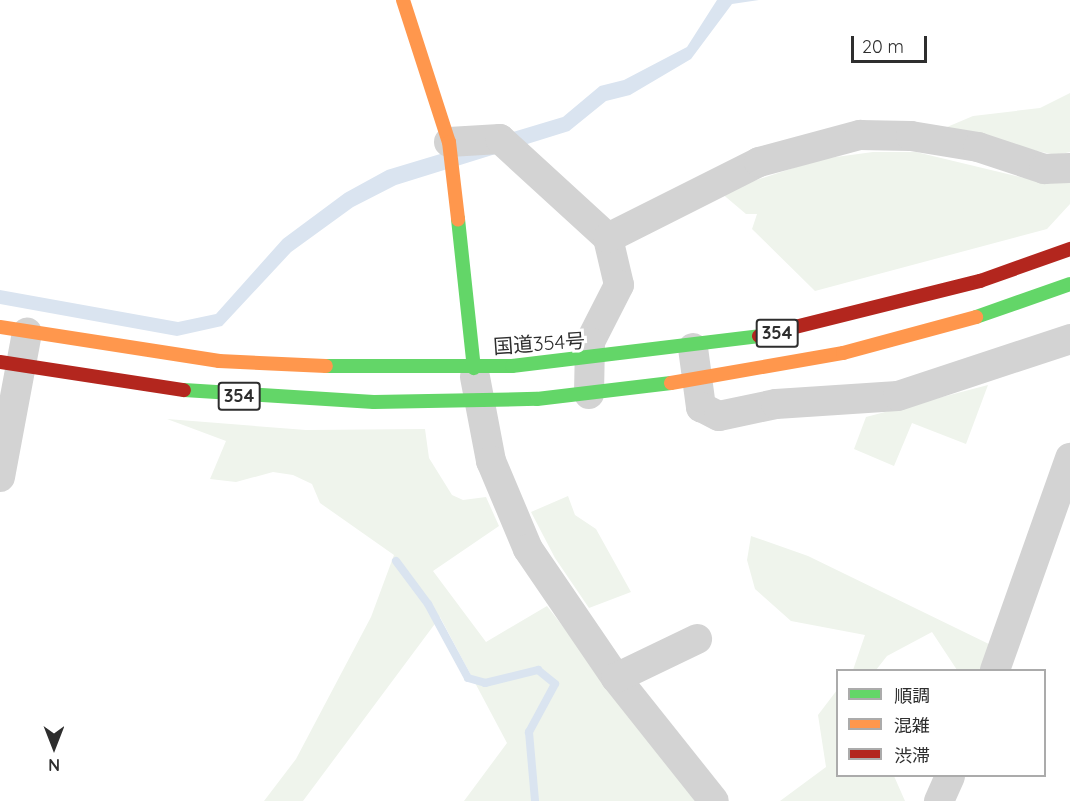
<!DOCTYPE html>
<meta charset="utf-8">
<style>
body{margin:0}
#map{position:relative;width:1070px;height:801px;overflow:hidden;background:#fff;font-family:Quicksand,"Noto Sans JP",sans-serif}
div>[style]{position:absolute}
.green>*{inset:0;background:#eff4ec}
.water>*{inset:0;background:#dae4f0}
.stream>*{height:8px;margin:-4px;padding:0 4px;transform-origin:4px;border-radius:4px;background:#dae4f0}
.street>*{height:30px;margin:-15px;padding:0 15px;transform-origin:15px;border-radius:15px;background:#d3d3d3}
.fast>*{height:14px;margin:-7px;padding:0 7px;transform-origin:7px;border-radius:7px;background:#63d668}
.slow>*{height:14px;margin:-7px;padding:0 7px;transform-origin:7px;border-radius:7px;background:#ff974d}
.jam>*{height:14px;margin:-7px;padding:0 7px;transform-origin:7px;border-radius:7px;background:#b3261e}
span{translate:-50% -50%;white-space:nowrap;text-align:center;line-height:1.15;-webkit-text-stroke:6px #fff;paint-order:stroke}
.shield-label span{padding:2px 4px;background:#fff;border:2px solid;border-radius:4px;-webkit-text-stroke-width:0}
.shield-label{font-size:18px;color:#2e2e2e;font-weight:700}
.street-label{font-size:20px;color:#2e2e2e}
.legend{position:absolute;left:836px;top:669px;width:210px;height:108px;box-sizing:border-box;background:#fff;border:2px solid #ababab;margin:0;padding:8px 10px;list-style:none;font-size:18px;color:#2e2e2e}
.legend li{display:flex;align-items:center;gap:12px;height:30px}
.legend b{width:30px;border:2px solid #ababab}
.north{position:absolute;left:24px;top:717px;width:60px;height:60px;-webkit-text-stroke:4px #fff;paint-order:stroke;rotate:180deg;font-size:16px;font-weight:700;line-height:24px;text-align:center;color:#2e2e2e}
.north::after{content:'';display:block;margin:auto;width:21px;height:27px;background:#2e2e2e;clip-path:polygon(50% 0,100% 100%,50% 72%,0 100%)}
.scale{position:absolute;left:851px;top:36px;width:76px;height:27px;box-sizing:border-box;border:3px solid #2e2e2e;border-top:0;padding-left:8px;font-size:18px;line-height:21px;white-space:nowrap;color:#2e2e2e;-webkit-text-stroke:4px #fff;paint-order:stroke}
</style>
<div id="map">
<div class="green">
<i style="clip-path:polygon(1070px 93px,1070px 152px,1056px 155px,940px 130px,973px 116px,1040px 108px)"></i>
<i style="clip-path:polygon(873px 152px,916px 152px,1024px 178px,1070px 177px,1070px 204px,1047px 229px,815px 291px,752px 229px,757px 214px,746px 214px,720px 192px,821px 159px)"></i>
<i style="clip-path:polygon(988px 385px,966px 444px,912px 423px,894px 466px,854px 449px,866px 417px)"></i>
<i style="clip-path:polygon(167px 419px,306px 430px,425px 429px,429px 458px,452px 495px,463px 500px,486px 497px,499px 526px,433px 571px,486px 642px,547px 606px,699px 801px,464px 801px,507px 743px,440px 617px,303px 801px,264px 801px,296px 759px,371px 617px,394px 555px,320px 503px,312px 484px,293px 475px,273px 472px,236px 482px,210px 479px,226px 441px)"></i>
<i style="clip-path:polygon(568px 496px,575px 515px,596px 529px,631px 592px,589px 608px,555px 558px,531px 512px)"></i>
<i style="clip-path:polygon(751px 536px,808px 556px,993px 646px,984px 670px,957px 670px,932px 632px,887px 656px,876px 670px,853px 670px,865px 635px,791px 621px,755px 589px,747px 560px)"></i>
<i style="clip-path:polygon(837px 690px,838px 776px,894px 776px,905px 801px,780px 801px,826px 767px,818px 715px)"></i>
</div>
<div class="water">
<i style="clip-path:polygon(717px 0,759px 0,732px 4px,691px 59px,630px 95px,606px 101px,569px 131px,396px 185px,353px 207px,291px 252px,222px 326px,177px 336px,0 304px,0 290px,178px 322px,216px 314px,283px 239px,345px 193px,387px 170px,563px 117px,600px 86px,624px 80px,687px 47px)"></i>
</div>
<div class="stream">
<i style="left:396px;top:561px;width:54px;rotate:53.3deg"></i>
<i style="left:428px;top:604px;width:84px;rotate:61.6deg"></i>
<i style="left:468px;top:678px;width:18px;rotate:16deg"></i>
<i style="left:485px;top:683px;width:55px;rotate:-13.8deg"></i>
<i style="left:538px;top:670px;width:22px;rotate:39deg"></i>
<i style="left:555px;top:684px;width:55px;rotate:118.4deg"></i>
<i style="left:529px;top:732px;width:69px;rotate:85deg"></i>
</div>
<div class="street">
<i style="left:449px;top:142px;width:51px;rotate:-3.4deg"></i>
<i style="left:500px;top:139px;width:147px;rotate:42.5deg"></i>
<i style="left:608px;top:238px;width:48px;rotate:76.8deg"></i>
<i style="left:619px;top:285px;width:64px;rotate:117deg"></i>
<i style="left:590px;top:342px;width:52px;rotate:91.1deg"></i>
<i style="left:608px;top:238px;width:169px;rotate:-26.7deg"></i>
<i style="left:759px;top:162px;width:105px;rotate:-15deg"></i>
<i style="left:860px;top:135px;width:51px;rotate:1.1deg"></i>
<i style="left:911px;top:136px;width:68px;rotate:9.3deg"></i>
<i style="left:978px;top:147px;width:70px;rotate:18.4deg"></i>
<i style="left:1044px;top:169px;width:26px;rotate:-2deg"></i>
<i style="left:693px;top:348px;width:60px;rotate:82.3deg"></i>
<i style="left:701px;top:407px;width:20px;rotate:27deg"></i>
<i style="left:719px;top:416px;width:58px;rotate:-11.9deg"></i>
<i style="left:776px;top:404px;width:122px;rotate:-3.8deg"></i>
<i style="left:898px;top:396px;width:181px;rotate:-18.3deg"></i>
<i style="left:475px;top:377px;width:86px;rotate:79.2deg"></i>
<i style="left:491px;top:461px;width:95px;rotate:67.2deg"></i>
<i style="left:528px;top:549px;width:156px;rotate:55.7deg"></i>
<i style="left:616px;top:678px;width:157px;rotate:51.5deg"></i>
<i style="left:0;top:477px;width:147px;rotate:-79.4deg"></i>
<i style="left:995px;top:670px;width:225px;rotate:-70.5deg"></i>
<i style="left:616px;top:678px;width:90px;rotate:-25.7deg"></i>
<i style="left:939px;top:801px;width:27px;rotate:-66deg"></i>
</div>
<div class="fast">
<i style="left:458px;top:219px;width:150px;rotate:83.9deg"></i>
<i style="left:976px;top:317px;width:100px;rotate:-19.3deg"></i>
<i style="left:326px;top:366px;width:186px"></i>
<i style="left:512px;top:366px;width:249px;rotate:-6.9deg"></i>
<i style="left:184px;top:390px;width:190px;rotate:3.6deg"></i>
<i style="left:374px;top:402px;width:163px;rotate:-1.1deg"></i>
<i style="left:537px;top:399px;width:135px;rotate:-6.8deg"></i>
</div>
<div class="slow">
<i style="left:403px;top:0;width:149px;rotate:72.1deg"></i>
<i style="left:449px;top:142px;width:78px;rotate:83.3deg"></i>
<i style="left:0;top:327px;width:222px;rotate:8.8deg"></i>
<i style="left:219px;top:361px;width:107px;rotate:2.7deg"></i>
<i style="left:671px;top:383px;width:175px;rotate:-9.9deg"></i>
<i style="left:843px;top:353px;width:138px;rotate:-15.1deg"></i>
</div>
<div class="jam">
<i style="left:759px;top:336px;width:228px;rotate:-14deg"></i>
<i style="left:980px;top:281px;width:96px;rotate:-19.6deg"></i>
<i style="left:0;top:362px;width:186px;rotate:8.7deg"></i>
</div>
<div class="shield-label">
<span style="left:777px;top:333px">354</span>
<span style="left:239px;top:396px">354</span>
</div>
<div class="street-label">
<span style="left:539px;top:343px;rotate:-4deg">国道354号</span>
</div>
<ul class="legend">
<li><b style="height:8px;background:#63d668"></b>順調</li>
<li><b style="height:8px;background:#ff974d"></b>混雑</li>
<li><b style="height:8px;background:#b3261e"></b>渋滞</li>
</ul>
<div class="north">N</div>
<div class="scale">20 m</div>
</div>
